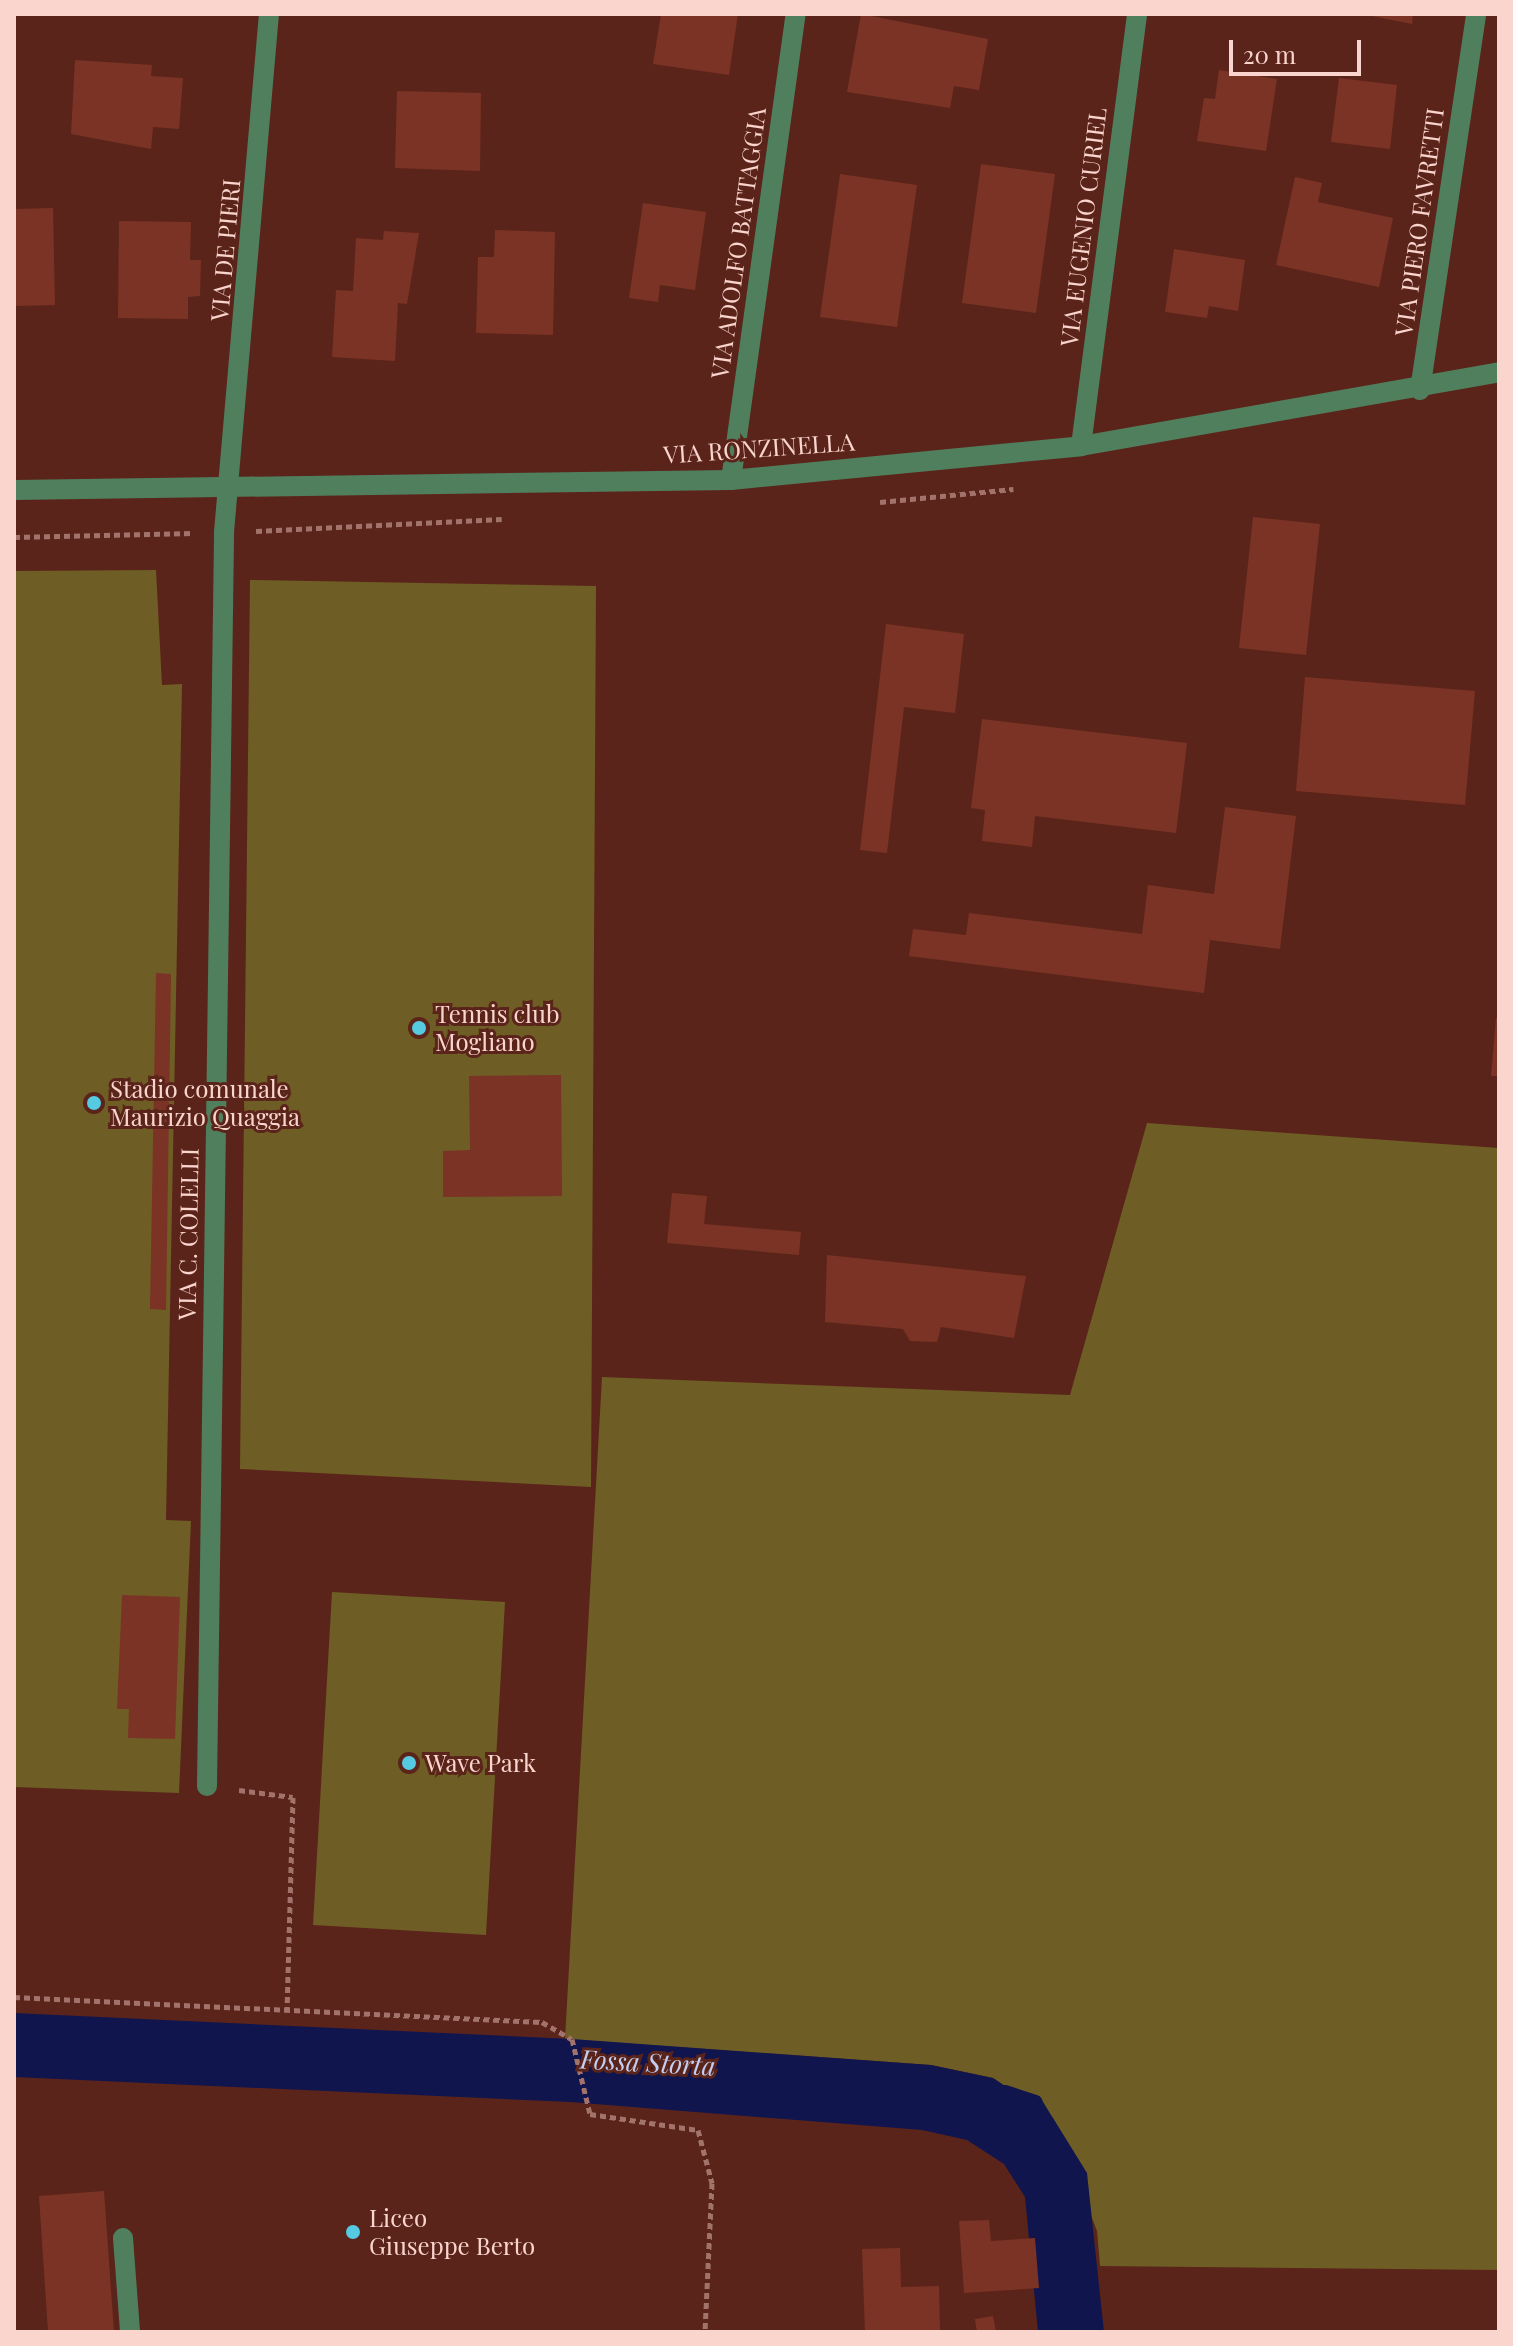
<!DOCTYPE html>
<style>
body{margin:0}
#map{position:relative;width:1513px;height:2346px;overflow:hidden;background:#5b241a;font-family:"Playfair Display",serif}
div>[style]{position:absolute}
.green>*{inset:0;background:#6e5d25}
.water>*{inset:0;background:#11154e}
.stream>*{height:14px;margin:-7px;padding:0 7px;transform-origin:7px;border-radius:7px;background:#11154e}
.building>*{inset:0;background:#7b3325}
.path>*{height:5px;margin-top:-2.5px;transform-origin:0;background:repeating-linear-gradient(90deg,#a2736a 0 6px,transparent 0 10px)}
.minor>*{height:20px;margin:-10px;padding:0 10px;transform-origin:10px;border-radius:10px;background:#507f5d}
.dots>*{width:22px;height:22px;translate:-50% -50%;box-sizing:border-box;border:4px solid #5b241a;border-radius:50%}
span{translate:-50% -50%;white-space:nowrap;text-align:center;line-height:1.15;-webkit-text-stroke:6px #5b241a;paint-order:stroke}
.street-label{font-size:24px;color:#f9d5cd}
.poi-label{font-size:24px;color:#f9d5cd}
.left{translate:0 -50%;text-align:left}
.water-label{font-size:26px;color:#c3cef3;font-style:italic}
.frame{position:absolute;inset:0;border:16px solid #f9d5cd;pointer-events:none}
.scale{position:absolute;left:1229px;top:40px;width:132px;height:36px;box-sizing:border-box;border:4px solid #f9d5cd;border-top:0;padding-left:10px;font-size:24px;line-height:28px;white-space:nowrap;color:#f9d5cd;-webkit-text-stroke:6px #5b241a;paint-order:stroke}
</style>
<div id="map">
<div class="green">
<i style="clip-path:polygon(156px 570px,162px 685px,182px 684px,166px 1520px,191px 1521px,179px 1793px,14px 1787px,14px 571px)"></i>
<i style="clip-path:polygon(250px 580px,596px 586px,591px 1487px,240px 1469px)"></i>
<i style="clip-path:polygon(1147px 1123px,1499px 1148px,1499px 2270px,1100px 2266px,1097px 2231px,1053px 2118px,993px 2078px,931px 2065px,565px 2039px,602px 1377px,1070px 1395px)"></i>
<i style="clip-path:polygon(332px 1592px,505px 1602px,486px 1935px,313px 1925px)"></i>
</div>
<div class="water">
<i style="clip-path:polygon(14px 2013px,572px 2039px,931px 2065px,993px 2078px,1053px 2118px,1087px 2173px,1104px 2332px,1038px 2332px,1025px 2197px,1004px 2164px,967px 2140px,922px 2130px,570px 2102px,14px 2077px)"></i>
</div>
<div class="stream">
<i style="left:1005px;top:2092px;width:32px;rotate:18deg"></i>
<i style="left:1035px;top:2102px;width:23px;rotate:59deg"></i>
</div>
<div class="building">
<i style="clip-path:polygon(661px 14px,738px 14px,729px 75px,653px 64px)"></i>
<i style="clip-path:polygon(861px 14px,988px 39px,979px 90px,954px 86px,950px 108px,847px 92px)"></i>
<i style="clip-path:polygon(1362px 14px,1413px 14px,1412px 24px)"></i>
<i style="clip-path:polygon(75px 60px,152px 65px,151px 76px,183px 78px,179px 129px,153px 127px,151px 149px,71px 134px)"></i>
<i style="clip-path:polygon(1219px 70px,1277px 79px,1266px 151px,1197px 141px,1204px 98px,1215px 99px)"></i>
<i style="clip-path:polygon(1339px 78px,1397px 85px,1390px 149px,1331px 142px)"></i>
<i style="clip-path:polygon(397px 91px,481px 93px,480px 171px,395px 168px)"></i>
<i style="clip-path:polygon(981px 164px,1055px 174px,1036px 313px,962px 303px)"></i>
<i style="clip-path:polygon(840px 174px,917px 185px,897px 327px,820px 317px)"></i>
<i style="clip-path:polygon(1295px 177px,1322px 183px,1318px 202px,1393px 218px,1379px 287px,1276px 265px)"></i>
<i style="clip-path:polygon(643px 203px,706px 212px,695px 290px,660px 285px,658px 302px,629px 298px)"></i>
<i style="clip-path:polygon(53px 208px,55px 305px,14px 306px,14px 209px)"></i>
<i style="clip-path:polygon(119px 221px,191px 222px,190px 260px,201px 260px,200px 296px,188px 297px,188px 319px,118px 318px)"></i>
<i style="clip-path:polygon(495px 230px,555px 232px,553px 335px,476px 333px,478px 257px,494px 257px)"></i>
<i style="clip-path:polygon(384px 231px,419px 233px,407px 304px,398px 303px,395px 361px,332px 357px,336px 290px,353px 291px,356px 238px,383px 240px)"></i>
<i style="clip-path:polygon(1174px 249px,1245px 260px,1238px 311px,1209px 306px,1207px 318px,1165px 312px)"></i>
<i style="clip-path:polygon(1253px 517px,1320px 524px,1306px 655px,1239px 648px)"></i>
<i style="clip-path:polygon(886px 624px,964px 634px,955px 713px,904px 707px,887px 853px,860px 850px)"></i>
<i style="clip-path:polygon(1305px 677px,1475px 691px,1465px 805px,1296px 791px)"></i>
<i style="clip-path:polygon(982px 719px,1187px 743px,1176px 833px,1035px 816px,1032px 847px,982px 841px,985px 810px,971px 808px)"></i>
<i style="clip-path:polygon(1225px 807px,1296px 816px,1280px 949px,1210px 940px,1204px 993px,909px 956px,913px 929px,966px 935px,969px 913px,1142px 934px,1148px 885px,1214px 894px)"></i>
<i style="clip-path:polygon(156px 973px,171px 974px,166px 1310px,150px 1309px)"></i>
<i style="clip-path:polygon(1496px 1018px,1499px 1018px,1499px 1076px,1491px 1076px)"></i>
<i style="clip-path:polygon(561px 1075px,562px 1196px,443px 1197px,443px 1151px,470px 1150px,469px 1076px)"></i>
<i style="clip-path:polygon(672px 1193px,707px 1196px,704px 1224px,801px 1232px,799px 1255px,667px 1243px)"></i>
<i style="clip-path:polygon(827px 1255px,1026px 1276px,1014px 1338px,941px 1327px,937px 1342px,910px 1341px,903px 1329px,825px 1322px)"></i>
<i style="clip-path:polygon(122px 1595px,180px 1597px,175px 1739px,128px 1738px,129px 1709px,117px 1709px)"></i>
<i style="clip-path:polygon(104px 2191px,114px 2332px,48px 2332px,39px 2196px)"></i>
<i style="clip-path:polygon(989px 2220px,991px 2241px,1035px 2238px,1039px 2288px,964px 2293px,959px 2221px)"></i>
<i style="clip-path:polygon(900px 2248px,901px 2287px,939px 2286px,940px 2332px,865px 2332px,862px 2249px)"></i>
<i style="clip-path:polygon(993px 2316px,996px 2332px,977px 2332px,975px 2319px)"></i>
</div>
<div class="path">
<i style="left:880px;top:502px;width:134px;rotate:-5.6deg"></i>
<i style="left:256px;top:531px;width:246px;rotate:-2.8deg"></i>
<i style="left:14px;top:537px;width:180px;rotate:-1.3deg"></i>
<i style="left:239px;top:1790px;width:54px;rotate:7.4deg"></i>
<i style="left:293px;top:1797px;width:213px;rotate:91.6deg"></i>
<i style="left:14px;top:1997px;width:529px;rotate:2.71deg"></i>
<i style="left:542px;top:2022px;width:34px;rotate:30deg"></i>
<i style="left:572px;top:2039px;width:77px;rotate:76.5deg"></i>
<i style="left:590px;top:2114px;width:109px;rotate:8.4deg"></i>
<i style="left:698px;top:2130px;width:55px;rotate:75.2deg"></i>
<i style="left:712px;top:2183px;width:149px;rotate:92.7deg"></i>
</div>
<div class="minor">
<i style="left:1420px;top:390px;width:380px;rotate:-81.5deg"></i>
<i style="left:1081px;top:446px;width:436px;rotate:-82.6deg"></i>
<i style="left:731px;top:480px;width:471px;rotate:-82.1deg"></i>
<i style="left:14px;top:490px;width:717px;rotate:-0.8deg"></i>
<i style="left:731px;top:480px;width:352px;rotate:-5.5deg"></i>
<i style="left:1081px;top:446px;width:424px;rotate:-10deg"></i>
<i style="left:207px;top:1786px;width:1254px;rotate:-89.22deg"></i>
<i style="left:224px;top:532px;width:520px;rotate:-85.04deg"></i>
<i style="left:123px;top:2238px;width:94px;rotate:85.7deg"></i>
</div>
<div class="dots">
<i style="left:419px;top:1028px;background:#55cae0"></i>
<i style="left:94px;top:1103px;background:#55cae0"></i>
<i style="left:409px;top:1763px;background:#55cae0"></i>
<i style="left:353px;top:2232px;background:#55cae0"></i>
</div>
<div class="street-label">
<span style="left:1419px;top:222px;rotate:-82deg">VIA PIERO FAVRETTI</span>
<span style="left:1083px;top:227px;rotate:-83deg">VIA EUGENIO CURIEL</span>
<span style="left:738px;top:243px;rotate:-82deg">VIA ADOLFO BATTAGGIA</span>
<span style="left:225px;top:250px;rotate:-85deg">VIA DE PIERI</span>
<span style="left:759px;top:448px;rotate:-4deg">VIA RONZINELLA</span>
<span style="left:188px;top:1234px;rotate:-89deg">VIA C. COLELLI</span>
</div>
<div class="poi-label">
<span class="left" style="left:435px;top:1028px">Tennis club<br>Mogliano</span>
<span class="left" style="left:110px;top:1103px">Stadio comunale<br>Maurizio Quaggia</span>
<span class="left" style="left:425px;top:1763px">Wave Park</span>
<span class="left" style="left:369px;top:2232px">Liceo<br>Giuseppe Berto</span>
</div>
<div class="water-label">
<span style="left:648px;top:2062px;rotate:3deg">Fossa Storta</span>
</div>
<div class="frame"></div>
<div class="scale">20 m</div>
</div>
